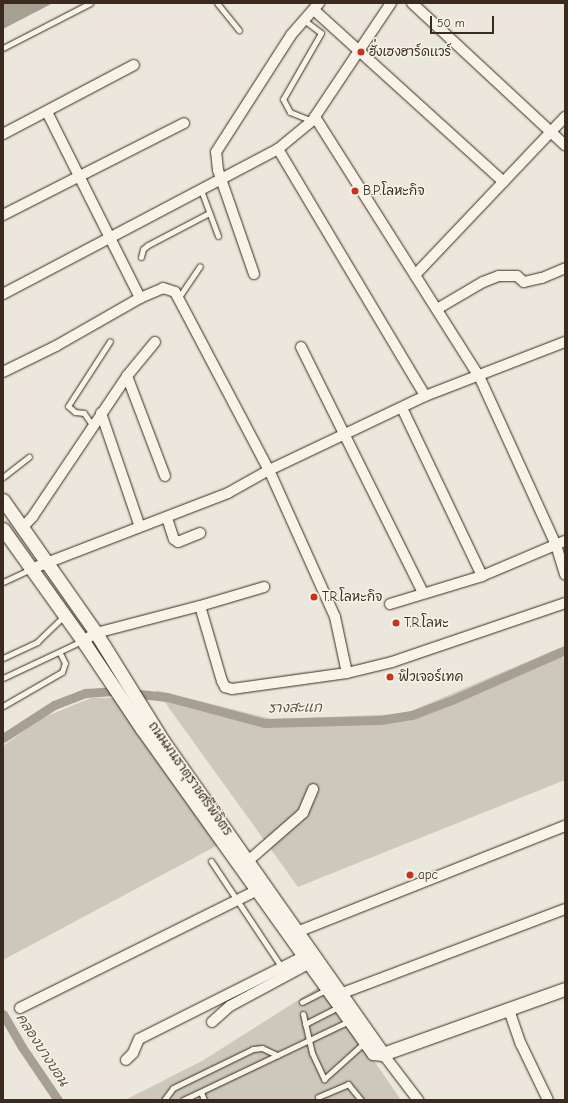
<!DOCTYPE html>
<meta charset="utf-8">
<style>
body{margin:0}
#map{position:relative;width:568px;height:1103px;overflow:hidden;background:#ece7dc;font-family:"Comic Neue","Playpen Sans Thai",sans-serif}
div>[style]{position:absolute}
.green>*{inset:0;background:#cec8bc}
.water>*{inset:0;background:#a89f93}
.canal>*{height:9px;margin:-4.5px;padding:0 4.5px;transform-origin:4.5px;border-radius:4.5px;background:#a89f93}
.roads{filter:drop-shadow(0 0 1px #3b2a1e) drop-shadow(0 0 1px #3b2a1e)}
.lane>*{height:5px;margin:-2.5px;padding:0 2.5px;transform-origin:2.5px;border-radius:2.5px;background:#f7f3e8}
.street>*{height:10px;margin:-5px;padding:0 5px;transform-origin:5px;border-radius:5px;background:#f7f3e8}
.secondary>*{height:13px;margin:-6.5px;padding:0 6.5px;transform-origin:6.5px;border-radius:6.5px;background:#f7f3e8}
.dots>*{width:11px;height:11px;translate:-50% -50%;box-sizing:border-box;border:2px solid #f7f3e8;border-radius:50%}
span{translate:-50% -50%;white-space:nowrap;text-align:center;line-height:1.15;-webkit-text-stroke:3px #f7f3e8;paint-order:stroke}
.poi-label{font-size:13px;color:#3b2a1e}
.left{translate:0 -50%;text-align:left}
.street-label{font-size:13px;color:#3b2a1e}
.water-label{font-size:14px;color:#615347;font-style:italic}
.frame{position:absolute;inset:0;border:4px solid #3b2a1e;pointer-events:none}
.scale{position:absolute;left:430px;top:16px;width:64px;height:18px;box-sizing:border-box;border:2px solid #3b2a1e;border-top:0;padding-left:5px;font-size:12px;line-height:14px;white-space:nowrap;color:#3b2a1e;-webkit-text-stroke:3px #f7f3e8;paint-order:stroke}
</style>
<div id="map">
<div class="green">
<i style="clip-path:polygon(559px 648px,565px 662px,565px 780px,298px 887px,156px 690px,272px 719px,404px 714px)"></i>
<i style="clip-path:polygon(91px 698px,117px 698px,218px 845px,3px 960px,3px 746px,42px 718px)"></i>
<i style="clip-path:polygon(322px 985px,401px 1100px,125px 1100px,202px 1061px)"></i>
</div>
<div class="water">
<i style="clip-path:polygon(3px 3px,53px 3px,3px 29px)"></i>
</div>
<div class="canal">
<i style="left:3px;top:738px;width:61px;rotate:-32.9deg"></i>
<i style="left:54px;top:705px;width:34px;rotate:-21deg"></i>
<i style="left:86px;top:693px;width:27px;rotate:-4deg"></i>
<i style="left:113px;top:691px;width:54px;rotate:6.3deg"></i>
<i style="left:167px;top:697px;width:100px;rotate:15deg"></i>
<i style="left:264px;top:723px;width:116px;rotate:-1.5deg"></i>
<i style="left:380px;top:720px;width:32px;rotate:-9deg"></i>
<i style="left:412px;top:715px;width:43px;rotate:-20.6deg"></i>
<i style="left:452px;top:700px;width:124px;rotate:-23.9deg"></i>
<i style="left:3px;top:1014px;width:38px;rotate:60deg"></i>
<i style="left:22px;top:1047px;width:64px;rotate:55.8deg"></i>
</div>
<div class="roads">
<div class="lane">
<i style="left:217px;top:3px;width:35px;rotate:51deg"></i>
<i style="left:304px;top:20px;width:21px;rotate:37deg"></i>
<i style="left:321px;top:33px;width:76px;rotate:119.9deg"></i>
<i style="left:283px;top:99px;width:15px;rotate:62deg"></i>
<i style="left:290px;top:112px;width:24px;rotate:22deg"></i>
<i style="left:3px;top:48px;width:98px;rotate:-27.3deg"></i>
<i style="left:201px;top:190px;width:49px;rotate:69.7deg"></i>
<i style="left:141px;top:257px;width:8px;rotate:-76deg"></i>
<i style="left:143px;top:249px;width:6px;rotate:-39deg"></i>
<i style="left:148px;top:245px;width:69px;rotate:-27.7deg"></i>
<i style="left:179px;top:297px;width:37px;rotate:-56deg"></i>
<i style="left:93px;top:426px;width:16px;rotate:-125deg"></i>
<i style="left:84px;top:413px;width:9px;rotate:-174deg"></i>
<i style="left:75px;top:412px;width:9px;rotate:-139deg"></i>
<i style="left:68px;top:406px;width:77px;rotate:-57.1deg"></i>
<i style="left:3px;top:477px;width:33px;rotate:-38deg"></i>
<i style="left:3px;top:582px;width:31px;rotate:-25deg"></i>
<i style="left:3px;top:658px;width:38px;rotate:-25deg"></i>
<i style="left:37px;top:642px;width:37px;rotate:-44deg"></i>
<i style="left:3px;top:678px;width:87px;rotate:-25.1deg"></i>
<i style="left:3px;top:706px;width:68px;rotate:-30deg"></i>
<i style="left:62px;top:672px;width:9px;rotate:-72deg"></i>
<i style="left:65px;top:663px;width:11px;rotate:-117deg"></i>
<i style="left:211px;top:861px;width:128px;rotate:56.4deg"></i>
<i style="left:302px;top:1002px;width:27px;rotate:-27deg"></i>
<i style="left:303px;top:1014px;width:40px;rotate:77deg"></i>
<i style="left:312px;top:1053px;width:29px;rotate:65deg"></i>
<i style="left:324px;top:1079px;width:54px;rotate:-42deg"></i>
<i style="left:305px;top:1024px;width:38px;rotate:-27deg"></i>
<i style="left:201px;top:1092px;width:9px;rotate:69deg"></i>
<i style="left:318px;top:1097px;width:33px;rotate:-23deg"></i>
<i style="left:348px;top:1084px;width:21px;rotate:51deg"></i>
<i style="left:164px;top:1100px;width:15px;rotate:-53deg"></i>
<i style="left:173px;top:1088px;width:89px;rotate:-26deg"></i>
<i style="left:253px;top:1049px;width:9px;rotate:-6deg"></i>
<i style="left:262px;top:1048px;width:17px;rotate:25deg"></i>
<i style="left:183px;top:1100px;width:184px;rotate:-25.4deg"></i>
</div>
<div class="street">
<i style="left:412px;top:3px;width:209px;rotate:42.9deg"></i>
<i style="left:314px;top:10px;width:256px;rotate:42.2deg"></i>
<i style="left:47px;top:112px;width:208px;rotate:63.4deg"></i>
<i style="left:315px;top:117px;width:307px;rotate:57.7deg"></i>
<i style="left:479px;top:376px;width:186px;rotate:65.5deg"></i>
<i style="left:556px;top:545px;width:31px;rotate:73deg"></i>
<i style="left:3px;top:134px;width:148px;rotate:-27.8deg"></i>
<i style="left:278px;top:149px;width:287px;rotate:59.2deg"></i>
<i style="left:3px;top:215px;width:203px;rotate:-26.9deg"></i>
<i style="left:254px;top:274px;width:110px;rotate:-109.1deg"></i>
<i style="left:218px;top:170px;width:18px;rotate:-96deg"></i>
<i style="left:216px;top:152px;width:139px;rotate:-57.3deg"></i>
<i style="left:291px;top:35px;width:43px;rotate:-48.8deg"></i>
<i style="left:415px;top:275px;width:218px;rotate:-46.5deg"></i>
<i style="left:3px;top:294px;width:311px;rotate:-27.8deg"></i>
<i style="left:278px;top:149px;width:44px;rotate:-39.5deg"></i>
<i style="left:312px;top:121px;width:142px;rotate:-56.2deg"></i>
<i style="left:437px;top:309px;width:53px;rotate:-30.4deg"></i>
<i style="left:483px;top:282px;width:17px;rotate:-21deg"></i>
<i style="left:499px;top:276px;width:18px"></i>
<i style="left:517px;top:276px;width:9px;rotate:41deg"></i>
<i style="left:524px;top:282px;width:18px;rotate:-13deg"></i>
<i style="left:542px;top:278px;width:25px;rotate:-23deg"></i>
<i style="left:301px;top:347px;width:275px;rotate:63.6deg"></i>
<i style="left:3px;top:372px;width:59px;rotate:-26.1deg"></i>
<i style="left:56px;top:346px;width:97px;rotate:-29.7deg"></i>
<i style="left:140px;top:298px;width:25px;rotate:-23deg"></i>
<i style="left:163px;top:288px;width:13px;rotate:18deg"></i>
<i style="left:175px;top:292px;width:201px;rotate:62.2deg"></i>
<i style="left:269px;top:470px;width:161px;rotate:65.8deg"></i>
<i style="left:335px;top:617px;width:57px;rotate:77.9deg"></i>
<i style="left:127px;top:376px;width:107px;rotate:69.2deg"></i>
<i style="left:402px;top:408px;width:186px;rotate:64.5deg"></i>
<i style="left:101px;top:413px;width:120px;rotate:71.1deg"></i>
<i style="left:167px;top:518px;width:22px;rotate:72deg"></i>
<i style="left:174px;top:539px;width:5px;rotate:37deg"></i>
<i style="left:178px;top:542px;width:24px;rotate:-22deg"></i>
<i style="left:22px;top:528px;width:16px;rotate:-47deg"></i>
<i style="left:33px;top:516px;width:169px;rotate:-56.1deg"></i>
<i style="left:127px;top:376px;width:44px;rotate:-50.5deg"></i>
<i style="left:31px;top:569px;width:211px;rotate:-21.1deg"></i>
<i style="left:228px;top:493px;width:47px;rotate:-29.3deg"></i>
<i style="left:269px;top:470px;width:173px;rotate:-25.4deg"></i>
<i style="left:425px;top:396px;width:150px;rotate:-21.1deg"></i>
<i style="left:390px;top:604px;width:96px;rotate:-16.9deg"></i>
<i style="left:482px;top:576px;width:90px;rotate:-22.9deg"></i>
<i style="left:200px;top:606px;width:78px;rotate:73.7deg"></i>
<i style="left:222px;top:681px;width:7px;rotate:63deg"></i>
<i style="left:225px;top:687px;width:7px;rotate:16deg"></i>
<i style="left:232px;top:689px;width:116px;rotate:-7.9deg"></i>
<i style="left:347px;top:673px;width:46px;rotate:-13.7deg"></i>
<i style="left:392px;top:662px;width:183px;rotate:-18.8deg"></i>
<i style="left:83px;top:641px;width:15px;rotate:-32deg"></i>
<i style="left:96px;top:633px;width:107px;rotate:-14.6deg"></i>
<i style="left:200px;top:606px;width:67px;rotate:-16.5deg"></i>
<i style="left:248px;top:861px;width:73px;rotate:-41.1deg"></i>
<i style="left:303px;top:813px;width:26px;rotate:-67deg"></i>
<i style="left:292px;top:934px;width:294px;rotate:-21.6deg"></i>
<i style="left:340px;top:994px;width:241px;rotate:-20.7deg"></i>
<i style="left:20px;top:1008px;width:263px;rotate:-26.4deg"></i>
<i style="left:509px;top:1010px;width:36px;rotate:71deg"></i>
<i style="left:521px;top:1044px;width:62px;rotate:64.3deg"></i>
<i style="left:212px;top:1022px;width:24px;rotate:-42deg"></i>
<i style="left:230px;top:1006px;width:89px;rotate:-28.3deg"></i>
<i style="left:383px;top:1054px;width:58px;rotate:52.7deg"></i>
<i style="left:126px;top:1060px;width:10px;rotate:-45deg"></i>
<i style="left:133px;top:1053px;width:15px;rotate:-67deg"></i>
<i style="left:139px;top:1039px;width:183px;rotate:-26.6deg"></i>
</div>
<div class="secondary">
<i style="left:3px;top:500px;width:162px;rotate:55deg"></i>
<i style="left:96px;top:633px;width:127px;rotate:58.2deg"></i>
<i style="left:163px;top:741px;width:383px;rotate:54.9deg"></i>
<i style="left:3px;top:529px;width:141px;rotate:54.5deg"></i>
<i style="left:85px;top:644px;width:102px;rotate:56.2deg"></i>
<i style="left:142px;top:729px;width:398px;rotate:54.5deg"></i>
<i style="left:373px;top:1053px;width:10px;rotate:6deg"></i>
<i style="left:383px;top:1054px;width:193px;rotate:-19.7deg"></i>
</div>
</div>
<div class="dots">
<i style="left:361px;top:52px;background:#c8321e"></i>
<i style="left:355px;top:191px;background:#c8321e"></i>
<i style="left:314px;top:597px;background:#c8321e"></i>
<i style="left:396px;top:623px;background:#c8321e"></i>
<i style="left:390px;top:677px;background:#c8321e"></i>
<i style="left:410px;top:875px;background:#c8321e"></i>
</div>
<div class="poi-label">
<span class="left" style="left:369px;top:52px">ฮั่งเฮงฮาร์ดแวร์</span>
<span class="left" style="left:363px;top:191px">B.P.โลหะกิจ</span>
<span class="left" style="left:322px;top:597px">T.R.โลหะกิจ</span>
<span class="left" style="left:404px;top:623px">T.R.โลหะ</span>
<span class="left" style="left:398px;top:677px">ฟิวเจอร์เทค</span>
<span class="left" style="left:418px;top:875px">apc</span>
</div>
<div class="street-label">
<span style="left:190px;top:779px;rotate:55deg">ถนนมนธาตุราชศรีพิจิตร</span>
</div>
<div class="water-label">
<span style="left:295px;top:708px;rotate:-1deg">รางสะแก</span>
<span style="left:42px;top:1050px;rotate:57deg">คลองบางบอน</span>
</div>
<div class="frame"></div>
<div class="scale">50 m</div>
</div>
